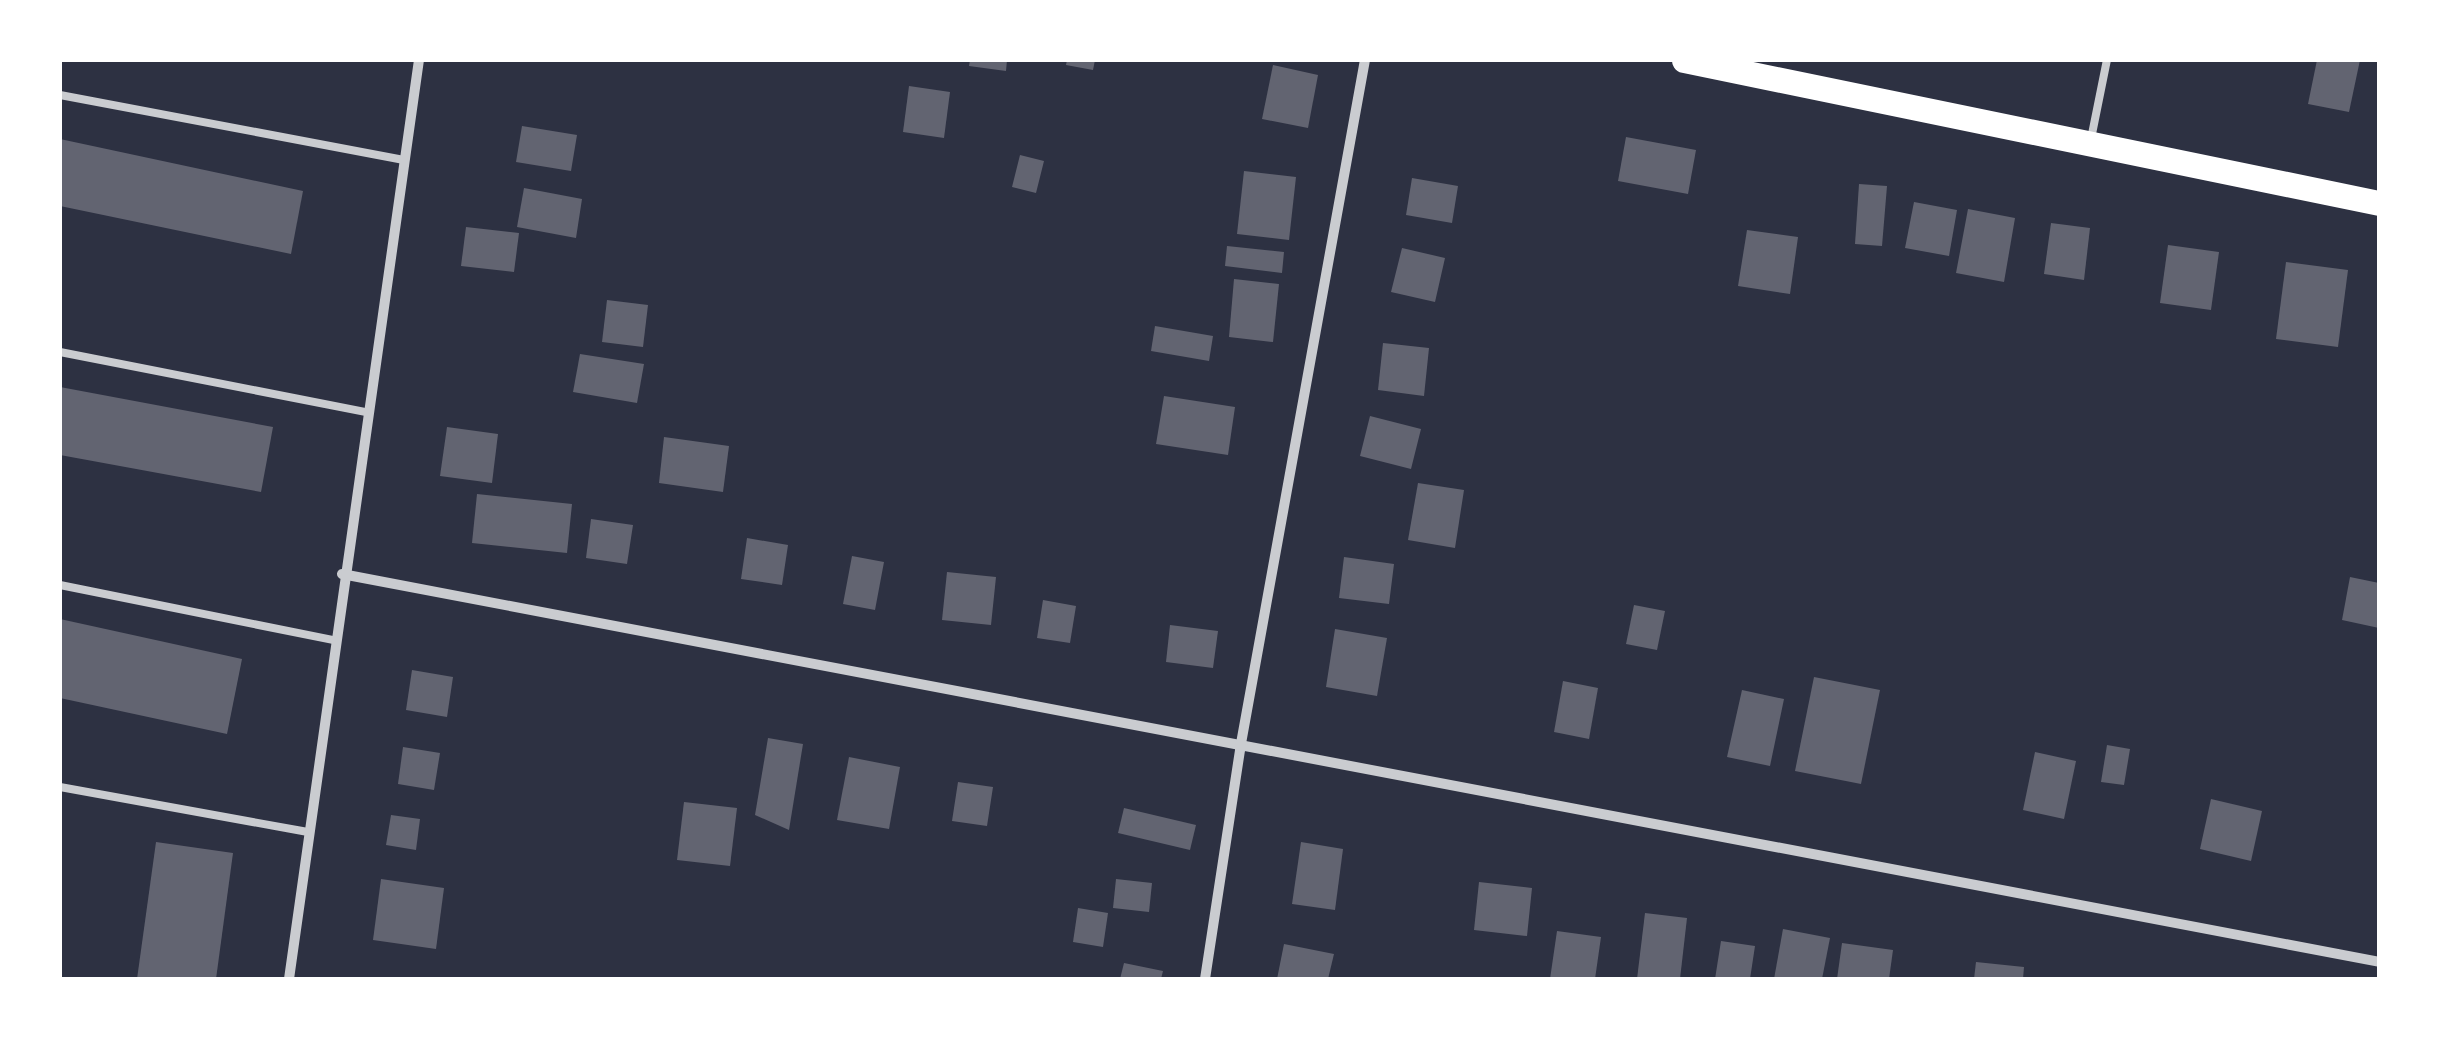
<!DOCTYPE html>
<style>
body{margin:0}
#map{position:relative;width:2439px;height:1039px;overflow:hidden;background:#2d3142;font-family:Montserrat,sans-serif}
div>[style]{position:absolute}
.building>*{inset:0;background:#626471}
.service>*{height:8px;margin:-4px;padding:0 4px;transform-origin:4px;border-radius:4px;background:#caccd0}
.minor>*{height:10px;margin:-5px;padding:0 5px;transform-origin:5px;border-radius:5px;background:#caccd0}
.primary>*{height:25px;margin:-12.5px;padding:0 12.5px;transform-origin:12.5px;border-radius:12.5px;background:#fff}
span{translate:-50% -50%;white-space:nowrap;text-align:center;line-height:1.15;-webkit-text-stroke:9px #fff;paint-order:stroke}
.frame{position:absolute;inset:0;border:62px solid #fff;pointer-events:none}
</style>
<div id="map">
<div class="building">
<i style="clip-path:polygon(970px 60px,1007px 60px,1006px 71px,969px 66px)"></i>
<i style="clip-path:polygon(1067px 60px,1095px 60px,1093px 70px,1066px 65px)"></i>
<i style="clip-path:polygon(2317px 60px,2360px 60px,2349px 112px,2308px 104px)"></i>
<i style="clip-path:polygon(1273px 65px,1318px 75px,1308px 128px,1262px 119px)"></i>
<i style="clip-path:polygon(909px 86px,950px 92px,944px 138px,903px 132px)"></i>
<i style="clip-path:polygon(522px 126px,577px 135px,571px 171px,516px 162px)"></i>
<i style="clip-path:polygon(1626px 137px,1696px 150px,1688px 194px,1618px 181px)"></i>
<i style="clip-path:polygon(60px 139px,303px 191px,291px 254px,60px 206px)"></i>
<i style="clip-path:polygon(1020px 155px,1044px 161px,1036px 193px,1012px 187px)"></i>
<i style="clip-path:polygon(1244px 171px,1296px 177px,1289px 240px,1237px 234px)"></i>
<i style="clip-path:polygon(1412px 178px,1458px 186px,1452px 223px,1406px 215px)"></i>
<i style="clip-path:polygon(1859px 184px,1887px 186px,1882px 246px,1855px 244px)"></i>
<i style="clip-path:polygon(524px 188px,582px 199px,576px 238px,517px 227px)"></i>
<i style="clip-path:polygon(1914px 202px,1957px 210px,1949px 256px,1905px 248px)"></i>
<i style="clip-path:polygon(1968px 209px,2015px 218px,2004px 282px,1956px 273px)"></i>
<i style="clip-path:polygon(2051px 223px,2090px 228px,2084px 280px,2044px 274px)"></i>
<i style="clip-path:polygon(466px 227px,519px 233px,514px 272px,461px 266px)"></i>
<i style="clip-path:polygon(1747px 230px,1798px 237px,1790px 294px,1738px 286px)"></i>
<i style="clip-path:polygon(2168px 245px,2219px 252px,2211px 310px,2160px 303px)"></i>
<i style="clip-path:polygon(1227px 246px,1284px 252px,1282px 273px,1225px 266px)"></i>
<i style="clip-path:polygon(1402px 248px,1445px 258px,1435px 302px,1391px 292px)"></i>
<i style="clip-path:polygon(2286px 262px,2348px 270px,2338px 347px,2276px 339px)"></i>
<i style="clip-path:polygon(1234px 279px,1279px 284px,1273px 342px,1229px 337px)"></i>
<i style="clip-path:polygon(607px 300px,648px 305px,643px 347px,602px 342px)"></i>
<i style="clip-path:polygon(1155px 326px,1213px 336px,1209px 361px,1151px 351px)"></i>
<i style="clip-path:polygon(1383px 343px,1429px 348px,1424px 396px,1378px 390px)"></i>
<i style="clip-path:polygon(580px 354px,644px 364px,637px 403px,573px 392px)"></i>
<i style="clip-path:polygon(60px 387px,273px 427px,261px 492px,60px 455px)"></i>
<i style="clip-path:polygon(1164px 396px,1235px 407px,1228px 455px,1156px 444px)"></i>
<i style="clip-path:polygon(1370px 416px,1421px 429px,1411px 469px,1360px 456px)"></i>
<i style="clip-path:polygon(447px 427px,498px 434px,492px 483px,440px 476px)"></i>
<i style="clip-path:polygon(664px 437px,729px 446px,723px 492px,659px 483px)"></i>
<i style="clip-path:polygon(1418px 483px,1464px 490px,1455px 548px,1408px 540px)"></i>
<i style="clip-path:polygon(477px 494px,572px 504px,567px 553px,472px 543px)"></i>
<i style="clip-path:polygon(591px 519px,633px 525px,627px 564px,586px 558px)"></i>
<i style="clip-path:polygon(747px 538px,788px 545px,782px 585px,741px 579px)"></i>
<i style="clip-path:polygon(852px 556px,884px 562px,875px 610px,843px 604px)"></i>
<i style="clip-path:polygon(1344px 557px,1394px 564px,1389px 604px,1339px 598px)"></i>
<i style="clip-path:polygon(947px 572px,996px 577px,991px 625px,942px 620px)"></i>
<i style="clip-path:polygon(2350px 577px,2379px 583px,2379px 628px,2342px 620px)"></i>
<i style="clip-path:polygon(1043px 600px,1076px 606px,1070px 643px,1037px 638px)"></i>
<i style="clip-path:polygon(1634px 605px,1665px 611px,1657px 650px,1626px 644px)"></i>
<i style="clip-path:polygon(60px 619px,242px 659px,227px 734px,60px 698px)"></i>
<i style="clip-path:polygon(1170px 625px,1218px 631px,1213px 668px,1166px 662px)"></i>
<i style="clip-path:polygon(1335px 629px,1387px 638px,1377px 696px,1326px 687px)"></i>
<i style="clip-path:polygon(412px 670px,453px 677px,447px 717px,406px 710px)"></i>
<i style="clip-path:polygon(1814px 677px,1880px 690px,1861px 784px,1795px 771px)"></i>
<i style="clip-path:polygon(1563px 681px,1598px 688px,1589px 739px,1554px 732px)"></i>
<i style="clip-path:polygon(1742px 690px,1784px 699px,1770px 766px,1727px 757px)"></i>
<i style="clip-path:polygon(768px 738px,803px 744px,789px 830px,755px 815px)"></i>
<i style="clip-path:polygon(2107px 745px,2130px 749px,2124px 785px,2101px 782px)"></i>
<i style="clip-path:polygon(403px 747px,440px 753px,434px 790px,398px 784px)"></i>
<i style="clip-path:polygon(2035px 752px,2076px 761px,2064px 819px,2023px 810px)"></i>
<i style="clip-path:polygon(849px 757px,900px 767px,889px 829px,837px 820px)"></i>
<i style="clip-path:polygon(958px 782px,993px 787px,987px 826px,952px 821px)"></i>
<i style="clip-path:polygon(2211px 799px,2262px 811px,2251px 861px,2200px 849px)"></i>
<i style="clip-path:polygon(684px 802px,737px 808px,730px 866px,677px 860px)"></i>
<i style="clip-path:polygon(1124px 808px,1196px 825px,1190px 850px,1118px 833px)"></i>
<i style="clip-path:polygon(391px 815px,420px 819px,416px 850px,386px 845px)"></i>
<i style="clip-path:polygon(156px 842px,233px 853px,216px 979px,137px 979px)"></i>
<i style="clip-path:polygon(1301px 842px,1343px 849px,1335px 910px,1292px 904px)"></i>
<i style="clip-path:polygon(381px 879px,444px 888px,436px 949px,373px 940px)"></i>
<i style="clip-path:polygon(1116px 879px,1152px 883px,1149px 912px,1113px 908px)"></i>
<i style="clip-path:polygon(1479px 882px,1532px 888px,1527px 936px,1474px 930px)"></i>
<i style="clip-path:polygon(1078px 908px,1108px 913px,1103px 947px,1073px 942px)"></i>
<i style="clip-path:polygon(1645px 913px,1687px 918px,1680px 979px,1637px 979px)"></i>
<i style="clip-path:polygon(1783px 929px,1830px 938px,1822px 979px,1774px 979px)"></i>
<i style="clip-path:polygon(1557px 931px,1601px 937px,1595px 979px,1550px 979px)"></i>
<i style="clip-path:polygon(1721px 941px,1755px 946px,1750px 979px,1715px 979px)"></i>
<i style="clip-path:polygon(1842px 943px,1893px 950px,1889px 979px,1837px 979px)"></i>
<i style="clip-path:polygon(1284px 944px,1334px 954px,1328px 979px,1277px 979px)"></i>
<i style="clip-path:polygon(1976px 962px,2024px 967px,2023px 979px,1974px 979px)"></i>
<i style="clip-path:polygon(1124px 963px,1163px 971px,1161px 979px,1120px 979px)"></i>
</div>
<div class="service">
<i style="left:60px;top:95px;width:350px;rotate:10.7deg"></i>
<i style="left:2091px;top:139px;width:81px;rotate:-78.6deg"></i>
<i style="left:60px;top:352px;width:312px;rotate:11.1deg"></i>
<i style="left:60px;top:585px;width:278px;rotate:11.4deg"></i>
<i style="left:60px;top:787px;width:252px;rotate:10.3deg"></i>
</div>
<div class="minor">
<i style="left:342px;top:574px;width:2074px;rotate:10.78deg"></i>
<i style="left:289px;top:979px;width:928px;rotate:-81.95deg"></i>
<i style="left:1205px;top:979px;width:233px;rotate:-81.3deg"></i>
<i style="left:1240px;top:749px;width:700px;rotate:-79.72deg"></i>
</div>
<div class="primary">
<i style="left:1684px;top:60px;width:710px;rotate:11.63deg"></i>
</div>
<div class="frame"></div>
</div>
